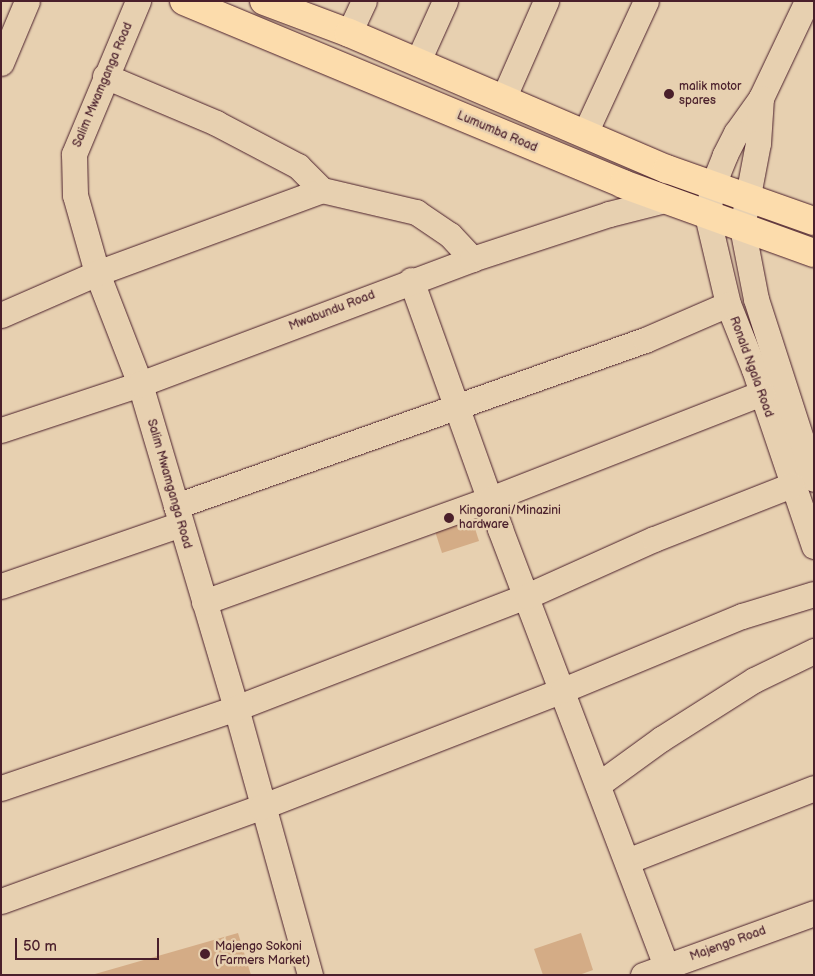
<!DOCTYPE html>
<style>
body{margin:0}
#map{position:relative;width:815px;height:976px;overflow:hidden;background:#e7d0b0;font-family:"Balsamiq Sans",sans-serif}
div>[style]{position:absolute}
.building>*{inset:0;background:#d4ac86}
.roads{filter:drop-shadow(0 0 1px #4a1f2b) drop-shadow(0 0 1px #4a1f2b)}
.minor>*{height:25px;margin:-12.5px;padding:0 12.5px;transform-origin:12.5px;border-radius:12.5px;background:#e7d0b0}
.major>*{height:28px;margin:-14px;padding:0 14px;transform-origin:14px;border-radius:14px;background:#fcdcac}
.dots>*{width:14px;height:14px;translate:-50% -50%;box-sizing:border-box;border:2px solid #e7d0b0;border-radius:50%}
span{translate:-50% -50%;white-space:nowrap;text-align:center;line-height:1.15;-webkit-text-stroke:5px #e7d0b0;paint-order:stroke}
.street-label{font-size:12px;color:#4a1f2b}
.poi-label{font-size:12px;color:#4a1f2b}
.left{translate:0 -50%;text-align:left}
.frame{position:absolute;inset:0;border:2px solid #4a1f2b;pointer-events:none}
.scale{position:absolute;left:15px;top:938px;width:144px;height:22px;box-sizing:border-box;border:2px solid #4a1f2b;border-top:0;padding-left:6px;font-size:15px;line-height:18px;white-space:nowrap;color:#4a1f2b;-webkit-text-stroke:4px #e7d0b0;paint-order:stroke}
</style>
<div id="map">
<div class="building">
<i style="clip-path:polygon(469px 510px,479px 541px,442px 553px,432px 522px)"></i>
<i style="clip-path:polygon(238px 933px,251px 975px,95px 975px,95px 974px)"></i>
<i style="clip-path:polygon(581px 933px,593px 970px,579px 975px,543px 975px,534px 949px)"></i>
</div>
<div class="roads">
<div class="minor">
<i style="left:138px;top:1px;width:166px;rotate:112.7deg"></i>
<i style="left:74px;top:154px;width:41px;rotate:88.6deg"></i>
<i style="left:75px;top:195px;width:81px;rotate:74.2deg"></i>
<i style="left:97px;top:273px;width:119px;rotate:68.8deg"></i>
<i style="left:140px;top:384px;width:338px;rotate:73.5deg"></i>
<i style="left:236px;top:708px;width:277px;rotate:74.5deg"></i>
<i style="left:807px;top:1px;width:107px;rotate:115.4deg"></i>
<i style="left:761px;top:98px;width:43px;rotate:125.5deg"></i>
<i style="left:736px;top:133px;width:25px;rotate:117deg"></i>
<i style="left:725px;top:155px;width:32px;rotate:112deg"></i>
<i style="left:713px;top:185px;width:31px;rotate:101deg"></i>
<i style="left:707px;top:215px;width:91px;rotate:76.7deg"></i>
<i style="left:728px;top:304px;width:70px;rotate:68.2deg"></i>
<i style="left:754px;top:369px;width:187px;rotate:71.3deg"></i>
<i style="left:349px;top:33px;width:35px;rotate:-65deg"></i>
<i style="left:1px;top:63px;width:67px;rotate:-67.2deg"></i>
<i style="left:417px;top:63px;width:68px;rotate:-65.7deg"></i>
<i style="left:105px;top:76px;width:121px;rotate:22.9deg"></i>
<i style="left:216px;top:123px;width:93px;rotate:27.7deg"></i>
<i style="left:298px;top:166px;width:34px;rotate:45deg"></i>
<i style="left:761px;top:98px;width:45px;rotate:93.8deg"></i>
<i style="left:758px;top:143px;width:86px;rotate:100.8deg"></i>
<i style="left:742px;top:227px;width:73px;rotate:79deg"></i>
<i style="left:756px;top:299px;width:189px;rotate:72.1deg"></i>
<i style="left:503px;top:99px;width:107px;rotate:-66.3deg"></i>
<i style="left:585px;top:133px;width:145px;rotate:-65.2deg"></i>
<i style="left:411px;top:280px;width:264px;rotate:70.3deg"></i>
<i style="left:500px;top:529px;width:467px;rotate:69.2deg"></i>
<i style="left:1px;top:315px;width:105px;rotate:-23.6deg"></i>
<i style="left:97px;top:273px;width:240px;rotate:-20.2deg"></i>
<i style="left:322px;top:190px;width:97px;rotate:13.2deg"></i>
<i style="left:416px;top:212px;width:41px;rotate:34.1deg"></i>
<i style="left:450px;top:235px;width:33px;rotate:47deg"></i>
<i style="left:1px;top:430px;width:146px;rotate:-18.3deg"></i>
<i style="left:140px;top:384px;width:355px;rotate:-20.6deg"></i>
<i style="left:472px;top:259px;width:144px;rotate:-18.2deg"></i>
<i style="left:609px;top:214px;width:58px;rotate:-14deg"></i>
<i style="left:176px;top:506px;width:498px;rotate:-19.5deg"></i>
<i style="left:645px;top:340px;width:90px;rotate:-23.4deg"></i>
<i style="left:1px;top:586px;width:190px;rotate:-19deg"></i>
<i style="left:204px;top:602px;width:304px;rotate:-19.8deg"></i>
<i style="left:490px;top:499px;width:292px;rotate:-21.3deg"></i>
<i style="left:599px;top:784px;width:77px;rotate:-36deg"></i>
<i style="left:661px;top:739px;width:110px;rotate:-32.4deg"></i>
<i style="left:754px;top:680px;width:67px;rotate:-25.8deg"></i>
<i style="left:1px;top:788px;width:248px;rotate:-18.8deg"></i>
<i style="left:236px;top:708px;width:312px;rotate:-21.1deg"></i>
<i style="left:527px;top:596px;width:139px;rotate:-24.2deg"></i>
<i style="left:654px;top:539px;width:148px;rotate:-21.4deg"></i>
<i style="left:627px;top:861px;width:201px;rotate:-21.3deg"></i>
<i style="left:1px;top:901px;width:276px;rotate:-19.9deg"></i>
<i style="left:261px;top:807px;width:324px;rotate:-21.2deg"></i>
<i style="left:563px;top:690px;width:194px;rotate:-22.5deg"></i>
<i style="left:742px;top:616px;width:75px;rotate:-17deg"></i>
<i style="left:643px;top:975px;width:182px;rotate:-19.9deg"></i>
</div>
<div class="major">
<i style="left:184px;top:1px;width:476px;rotate:22.6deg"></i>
<i style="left:623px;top:184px;width:203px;rotate:19.9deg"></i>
<i style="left:264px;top:1px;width:91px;rotate:20.6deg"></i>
<i style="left:349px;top:33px;width:346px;rotate:23.2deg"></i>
<i style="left:667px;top:169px;width:156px;rotate:19.5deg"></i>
</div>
</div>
<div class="dots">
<i style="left:669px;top:94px;background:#4a1f2b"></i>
<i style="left:449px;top:518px;background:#4a1f2b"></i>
<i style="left:205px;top:954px;background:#4a1f2b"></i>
</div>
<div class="street-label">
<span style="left:103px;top:85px;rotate:-67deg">Salim Mwamganga Road</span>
<span style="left:497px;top:132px;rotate:23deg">Lumumba Road</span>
<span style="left:332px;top:311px;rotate:-21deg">Mwabundu Road</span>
<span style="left:751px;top:367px;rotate:70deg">Ronald Ngala Road</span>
<span style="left:169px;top:484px;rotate:74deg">Salim Mwamganga Road</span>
<span style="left:728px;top:944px;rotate:-20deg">Majengo Road</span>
</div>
<div class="poi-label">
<span class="left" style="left:679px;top:94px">malik motor<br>spares</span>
<span class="left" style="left:459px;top:518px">Kingorani/Minazini<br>hardware</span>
<span class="left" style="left:215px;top:954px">Majengo Sokoni<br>(Farmers Market)</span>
</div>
<div class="frame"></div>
<div class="scale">50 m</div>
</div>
